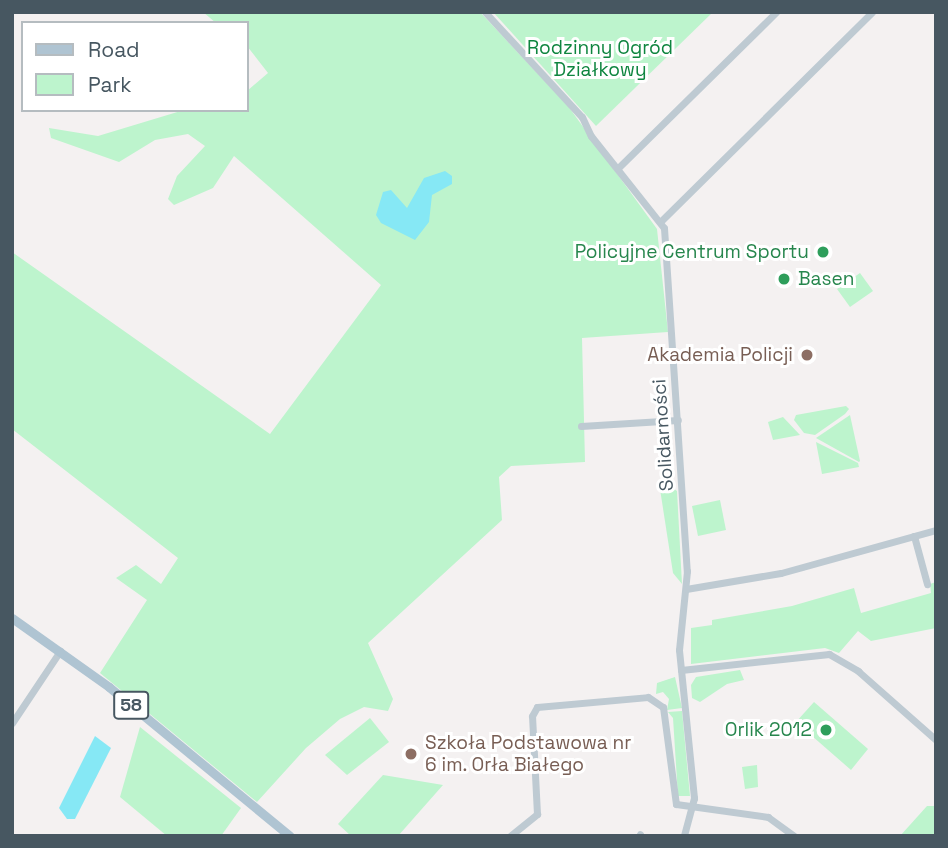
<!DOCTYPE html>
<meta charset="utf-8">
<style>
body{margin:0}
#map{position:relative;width:948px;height:848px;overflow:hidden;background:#f4f1f1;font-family:"Space Grotesk",sans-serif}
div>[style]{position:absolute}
.green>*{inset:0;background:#bdf4cd}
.water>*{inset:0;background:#86e8f5}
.minor>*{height:7px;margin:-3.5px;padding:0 3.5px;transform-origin:3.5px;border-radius:3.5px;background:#becad2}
.major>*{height:9px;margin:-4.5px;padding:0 4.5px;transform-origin:4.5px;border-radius:4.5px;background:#afc4d2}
.dots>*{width:19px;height:19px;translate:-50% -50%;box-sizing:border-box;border:4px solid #fff;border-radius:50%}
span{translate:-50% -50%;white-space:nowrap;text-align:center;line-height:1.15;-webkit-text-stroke:6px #fff;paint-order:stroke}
.shield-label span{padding:2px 5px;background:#fff;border:2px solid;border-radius:5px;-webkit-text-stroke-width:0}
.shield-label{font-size:18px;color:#475761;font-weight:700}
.park-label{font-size:19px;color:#0e853f}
.leisure-label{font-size:19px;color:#27864d}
.right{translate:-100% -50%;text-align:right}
.left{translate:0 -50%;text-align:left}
.education-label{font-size:19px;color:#785e54}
.street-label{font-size:19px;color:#475761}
.frame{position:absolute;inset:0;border:14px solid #475761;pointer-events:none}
.legend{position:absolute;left:21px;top:21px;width:228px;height:91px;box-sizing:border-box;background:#fff;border:2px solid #b5bcc0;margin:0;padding:9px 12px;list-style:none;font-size:21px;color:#475761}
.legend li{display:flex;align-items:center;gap:14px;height:35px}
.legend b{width:35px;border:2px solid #b5bcc0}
</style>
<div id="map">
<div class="green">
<i style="clip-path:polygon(203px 12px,480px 12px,568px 106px,657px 229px,668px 332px,582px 338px,585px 462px,511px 466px,499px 477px,502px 520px,368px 643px,393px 699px,388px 711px,364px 707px,340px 719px,306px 748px,257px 802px,100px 673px,147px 600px,116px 578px,136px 565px,161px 584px,178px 558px,12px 429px,12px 252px,270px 434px,381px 285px,234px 156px,213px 188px,174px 205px,168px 199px,177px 176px,205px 146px,188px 134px,155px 140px,119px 162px,51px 138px,49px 128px,98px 136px,184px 110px,247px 110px,247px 91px,268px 73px,247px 46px,247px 23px,216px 23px)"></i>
<i style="clip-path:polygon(493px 12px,713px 12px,596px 126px)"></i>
<i style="clip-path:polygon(860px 273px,873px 291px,850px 307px,837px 289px)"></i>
<i style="clip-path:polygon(846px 406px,849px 409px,845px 414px,815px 435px,804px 433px,794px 420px,796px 415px)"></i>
<i style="clip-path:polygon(850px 415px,860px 461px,859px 462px,816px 438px)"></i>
<i style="clip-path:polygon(783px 417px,800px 435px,773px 440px,768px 422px)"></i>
<i style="clip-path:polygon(816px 442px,858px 463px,859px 467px,822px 474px)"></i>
<i style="clip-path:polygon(670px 486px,677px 491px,682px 584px,673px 573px,660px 489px)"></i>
<i style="clip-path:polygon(720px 500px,726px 530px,698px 536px,692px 506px)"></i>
<i style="clip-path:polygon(936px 582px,936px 628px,871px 641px,858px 631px,839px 653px,825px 648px,691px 664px,691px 628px,712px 625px,712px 620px,792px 606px,854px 588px,861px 613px,931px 593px,930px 584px)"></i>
<i style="clip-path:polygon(740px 670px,744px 680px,727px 684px,700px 702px,692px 698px,691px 685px,696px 677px)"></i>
<i style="clip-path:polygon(675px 677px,682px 708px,667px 710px,669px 699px,663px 692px,656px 694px,657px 683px)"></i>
<i style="clip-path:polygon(814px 702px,868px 749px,851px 770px,796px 722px)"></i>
<i style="clip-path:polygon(682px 711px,690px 796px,678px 796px,673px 718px,668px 712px)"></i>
<i style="clip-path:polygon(370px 718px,389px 742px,347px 775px,325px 755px)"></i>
<i style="clip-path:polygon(140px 727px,241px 808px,221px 836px,167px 836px,120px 797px)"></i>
<i style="clip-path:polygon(757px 765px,758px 787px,745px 789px,742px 767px)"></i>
<i style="clip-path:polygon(383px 775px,443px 785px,398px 836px,351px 836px,338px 824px)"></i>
<i style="clip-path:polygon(927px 806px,936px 806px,936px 836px,900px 836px)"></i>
</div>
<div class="water">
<i style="clip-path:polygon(445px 171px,452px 176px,452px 184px,432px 195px,429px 222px,415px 240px,381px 223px,376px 215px,383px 192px,391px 190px,407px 208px,424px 178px)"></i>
<i style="clip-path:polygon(95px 736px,111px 748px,75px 819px,67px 819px,59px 808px)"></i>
</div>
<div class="minor">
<i style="left:485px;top:12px;width:143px;rotate:47.3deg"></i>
<i style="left:582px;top:117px;width:21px;rotate:65deg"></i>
<i style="left:591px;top:136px;width:117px;rotate:51.6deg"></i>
<i style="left:664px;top:228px;width:344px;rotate:86.2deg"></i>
<i style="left:687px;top:571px;width:79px;rotate:95.8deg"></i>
<i style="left:679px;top:650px;width:149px;rotate:84.2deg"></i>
<i style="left:694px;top:798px;width:39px;rotate:105deg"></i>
<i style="left:618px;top:168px;width:222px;rotate:-44.6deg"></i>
<i style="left:661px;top:221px;width:297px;rotate:-44.7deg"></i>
<i style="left:581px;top:426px;width:97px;rotate:-3.5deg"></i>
<i style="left:914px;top:536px;width:50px;rotate:74.8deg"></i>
<i style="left:686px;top:589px;width:96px;rotate:-9.6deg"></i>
<i style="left:781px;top:573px;width:161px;rotate:-15.5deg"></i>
<i style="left:681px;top:670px;width:149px;rotate:-6.2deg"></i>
<i style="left:829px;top:654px;width:34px;rotate:30deg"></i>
<i style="left:858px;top:671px;width:104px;rotate:41.5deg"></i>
<i style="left:12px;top:723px;width:87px;rotate:-56.3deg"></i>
<i style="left:510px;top:836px;width:35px;rotate:-39deg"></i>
<i style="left:537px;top:814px;width:98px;rotate:-92.9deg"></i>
<i style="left:532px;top:716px;width:10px;rotate:-61deg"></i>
<i style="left:537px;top:707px;width:111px;rotate:-5.1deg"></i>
<i style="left:648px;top:697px;width:18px;rotate:34deg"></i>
<i style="left:663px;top:707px;width:98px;rotate:82.4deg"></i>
<i style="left:676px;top:804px;width:93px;rotate:8deg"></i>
<i style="left:768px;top:817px;width:32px;rotate:36deg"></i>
<i style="left:639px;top:836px;width:2px;rotate:-63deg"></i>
</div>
<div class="major">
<i style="left:12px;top:618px;width:119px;rotate:35.4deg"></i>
<i style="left:109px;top:687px;width:234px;rotate:39.5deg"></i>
</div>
<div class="dots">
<i style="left:823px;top:252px;background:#2e9e5b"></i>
<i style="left:784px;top:279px;background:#2e9e5b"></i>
<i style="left:807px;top:355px;background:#8d6e63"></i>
<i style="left:826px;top:730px;background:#2e9e5b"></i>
<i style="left:411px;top:754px;background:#8d6e63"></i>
</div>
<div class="shield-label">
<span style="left:131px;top:705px">58</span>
</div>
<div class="park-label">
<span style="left:600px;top:59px">Rodzinny Ogród<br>Działkowy</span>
</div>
<div class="leisure-label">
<span class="right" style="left:809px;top:252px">Policyjne Centrum Sportu</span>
<span class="left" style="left:798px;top:279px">Basen</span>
<span class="right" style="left:812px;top:730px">Orlik 2012</span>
</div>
<div class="education-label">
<span class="right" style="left:793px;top:355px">Akademia Policji</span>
<span class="left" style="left:425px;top:754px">Szkoła Podstawowa nr<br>6 im. Orła Białego</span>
</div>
<div class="street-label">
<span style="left:663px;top:435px;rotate:-94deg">Solidarności</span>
</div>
<div class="frame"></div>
<ul class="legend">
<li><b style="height:9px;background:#afc4d2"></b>Road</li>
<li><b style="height:19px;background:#bdf4cd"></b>Park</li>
</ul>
</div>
